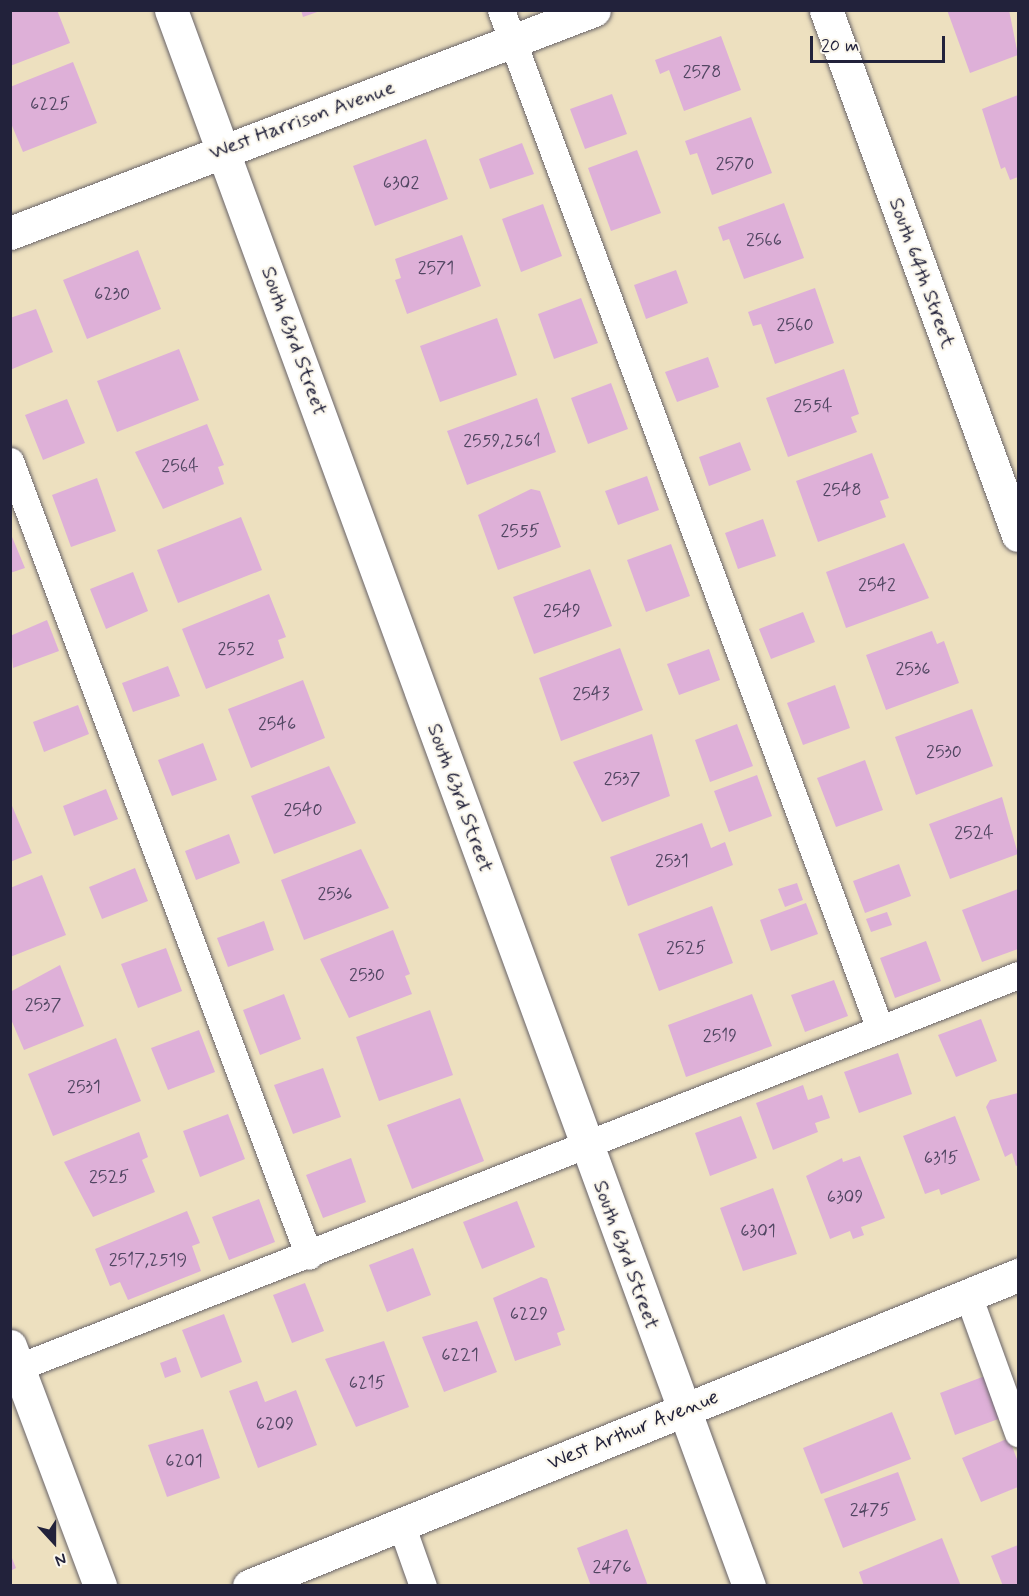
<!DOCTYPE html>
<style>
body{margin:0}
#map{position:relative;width:1029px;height:1596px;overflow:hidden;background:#ede0bf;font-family:Mynerve,sans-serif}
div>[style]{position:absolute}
.building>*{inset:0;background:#deb0d8}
.roads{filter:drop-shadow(0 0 2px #696469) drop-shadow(0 0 2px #696469)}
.service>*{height:27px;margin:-13.5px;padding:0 13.5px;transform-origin:13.5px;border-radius:13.5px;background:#fff}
.minor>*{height:33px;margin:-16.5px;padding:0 16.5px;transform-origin:16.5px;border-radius:16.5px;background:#fff}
span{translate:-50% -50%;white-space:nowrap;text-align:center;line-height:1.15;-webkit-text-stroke:4.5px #fbf7ec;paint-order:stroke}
.number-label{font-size:18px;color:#514662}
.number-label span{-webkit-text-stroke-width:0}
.street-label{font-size:21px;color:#22223b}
.frame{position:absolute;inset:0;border:12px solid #22223b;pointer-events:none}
.north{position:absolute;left:24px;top:1512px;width:60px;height:60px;-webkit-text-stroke:4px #fbf7ec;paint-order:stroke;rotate:159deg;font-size:16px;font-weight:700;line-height:24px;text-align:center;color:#22223b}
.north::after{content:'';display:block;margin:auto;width:21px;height:27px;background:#22223b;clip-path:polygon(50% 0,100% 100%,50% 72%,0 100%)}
.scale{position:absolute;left:810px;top:36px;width:135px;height:27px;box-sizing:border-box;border:3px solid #22223b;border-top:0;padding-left:8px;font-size:18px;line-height:21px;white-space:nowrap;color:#22223b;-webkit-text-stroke:4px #fbf7ec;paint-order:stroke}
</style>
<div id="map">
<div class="building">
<i style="clip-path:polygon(10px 10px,57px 10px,70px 43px,10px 66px)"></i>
<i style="clip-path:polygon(301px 10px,319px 10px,320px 11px,303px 17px)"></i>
<i style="clip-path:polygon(947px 10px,1009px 10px,1018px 55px,970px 73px)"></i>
<i style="clip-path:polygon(721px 36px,741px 90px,684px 111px,669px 70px,660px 74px,655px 60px)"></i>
<i style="clip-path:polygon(73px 62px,97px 123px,23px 152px,10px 121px,10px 87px)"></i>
<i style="clip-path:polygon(612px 94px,627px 134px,585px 149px,570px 109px)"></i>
<i style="clip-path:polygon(1018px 95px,1018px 177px,1010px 180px,1005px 167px,1001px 169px,982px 109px)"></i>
<i style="clip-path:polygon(751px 117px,772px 173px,712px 195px,697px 153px,690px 155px,685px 141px)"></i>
<i style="clip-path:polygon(426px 139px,448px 199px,375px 226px,353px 166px)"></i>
<i style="clip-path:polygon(522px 143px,534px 174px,490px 189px,479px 159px)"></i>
<i style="clip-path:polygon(637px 150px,661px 213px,611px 231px,588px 168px)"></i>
<i style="clip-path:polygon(784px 203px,804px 258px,744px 279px,729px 239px,723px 241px,718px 227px)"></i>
<i style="clip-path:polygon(543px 204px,562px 256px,521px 272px,502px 219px)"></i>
<i style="clip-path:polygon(462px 235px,481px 286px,407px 314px,395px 280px,401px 278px,395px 259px)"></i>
<i style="clip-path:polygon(138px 250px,161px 309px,87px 339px,63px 280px)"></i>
<i style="clip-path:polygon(676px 270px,688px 303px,646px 319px,634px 285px)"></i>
<i style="clip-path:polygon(815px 288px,834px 343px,775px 364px,761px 324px,753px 326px,748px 312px)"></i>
<i style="clip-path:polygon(581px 298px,598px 343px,554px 359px,538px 314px)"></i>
<i style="clip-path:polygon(36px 309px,53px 352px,10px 370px,10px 318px)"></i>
<i style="clip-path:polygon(497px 318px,517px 375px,440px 402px,420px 346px)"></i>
<i style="clip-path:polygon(179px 349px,199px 400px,117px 432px,97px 381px)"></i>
<i style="clip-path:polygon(708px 357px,719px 387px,677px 402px,665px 372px)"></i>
<i style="clip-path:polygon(844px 369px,859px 414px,851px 417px,857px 432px,788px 457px,766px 398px)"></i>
<i style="clip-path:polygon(611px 383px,628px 429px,588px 444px,571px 398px)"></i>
<i style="clip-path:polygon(537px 398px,556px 452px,467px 485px,447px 431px)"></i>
<i style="clip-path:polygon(67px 399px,85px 443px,43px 460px,25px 415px)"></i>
<i style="clip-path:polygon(207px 424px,224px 465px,218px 467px,224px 484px,163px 509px,135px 452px)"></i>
<i style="clip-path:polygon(740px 442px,751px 470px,709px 486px,699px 457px)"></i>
<i style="clip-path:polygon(872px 453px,889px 498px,880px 501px,886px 517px,818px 542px,796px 481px)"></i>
<i style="clip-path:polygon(647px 476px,659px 510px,618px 525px,605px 491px)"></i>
<i style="clip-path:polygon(97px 478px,116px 531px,71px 547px,52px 495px)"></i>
<i style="clip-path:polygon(531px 489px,540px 491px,561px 547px,498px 570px,478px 515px)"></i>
<i style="clip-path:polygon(241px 517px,262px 570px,178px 603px,157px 550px)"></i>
<i style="clip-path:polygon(763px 519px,776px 556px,738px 569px,725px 533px)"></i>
<i style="clip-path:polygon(10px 532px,25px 568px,10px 573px)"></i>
<i style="clip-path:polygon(904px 543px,929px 598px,846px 628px,826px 572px)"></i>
<i style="clip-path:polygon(671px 544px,690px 596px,646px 612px,627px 560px)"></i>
<i style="clip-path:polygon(590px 569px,612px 626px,534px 654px,513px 597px)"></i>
<i style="clip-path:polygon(133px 572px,148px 611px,106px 629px,90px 589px)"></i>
<i style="clip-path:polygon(269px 594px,286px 637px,278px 640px,284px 658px,206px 689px,182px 629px)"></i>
<i style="clip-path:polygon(803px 612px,815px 642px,771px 659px,759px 629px)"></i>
<i style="clip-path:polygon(47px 620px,59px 651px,13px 668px,10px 636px)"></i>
<i style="clip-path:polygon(932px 631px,937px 644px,944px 641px,959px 683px,886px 710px,866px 655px)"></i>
<i style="clip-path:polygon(620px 648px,643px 710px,561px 741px,539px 678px)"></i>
<i style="clip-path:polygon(709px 649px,720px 680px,679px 695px,667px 664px)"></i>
<i style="clip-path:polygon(168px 666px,180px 696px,133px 712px,122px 683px)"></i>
<i style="clip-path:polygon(303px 680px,325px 738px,251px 768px,228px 709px)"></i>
<i style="clip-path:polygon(835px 685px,850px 728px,803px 745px,787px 703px)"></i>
<i style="clip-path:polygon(78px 705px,89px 734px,44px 752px,33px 722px)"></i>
<i style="clip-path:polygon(972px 709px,993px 766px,916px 795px,895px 737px)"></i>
<i style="clip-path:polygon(737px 724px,753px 766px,710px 782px,695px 740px)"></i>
<i style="clip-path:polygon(652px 734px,670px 796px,602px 822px,573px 762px)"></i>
<i style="clip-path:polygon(203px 743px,217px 780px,172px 796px,158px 760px)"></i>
<i style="clip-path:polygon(865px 760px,883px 810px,836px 827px,817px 778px)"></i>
<i style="clip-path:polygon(329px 766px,356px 823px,274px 854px,251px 796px)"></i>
<i style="clip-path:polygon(757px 775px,772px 816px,729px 832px,714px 791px)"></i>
<i style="clip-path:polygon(106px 789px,118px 819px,74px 836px,63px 806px)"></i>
<i style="clip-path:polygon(1002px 797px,1018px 854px,950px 879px,929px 824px)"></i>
<i style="clip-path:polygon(10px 801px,32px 853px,10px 862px)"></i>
<i style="clip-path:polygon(702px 823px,711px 848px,725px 842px,733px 865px,628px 906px,610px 857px)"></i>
<i style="clip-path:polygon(229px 834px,240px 863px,196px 880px,185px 851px)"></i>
<i style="clip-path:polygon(361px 849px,389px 908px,304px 940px,281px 880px)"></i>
<i style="clip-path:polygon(899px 864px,911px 896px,865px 913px,853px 881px)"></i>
<i style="clip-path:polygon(135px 868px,148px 901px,102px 919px,89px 887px)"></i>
<i style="clip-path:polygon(42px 875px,66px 935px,10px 957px,10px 888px)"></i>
<i style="clip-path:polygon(797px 883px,803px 900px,785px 907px,778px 889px)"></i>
<i style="clip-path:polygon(1018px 889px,1018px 949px,982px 962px,962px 910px)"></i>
<i style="clip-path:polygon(806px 903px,818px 934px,771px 951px,760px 920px)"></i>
<i style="clip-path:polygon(712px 906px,733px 963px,659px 991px,638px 934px)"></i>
<i style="clip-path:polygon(887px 912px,892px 925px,871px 932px,866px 919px)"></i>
<i style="clip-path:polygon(264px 921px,274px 950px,228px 967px,217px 938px)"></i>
<i style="clip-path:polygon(393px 930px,410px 974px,405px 976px,412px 994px,349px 1018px,320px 959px)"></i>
<i style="clip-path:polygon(926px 941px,941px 981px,895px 998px,880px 958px)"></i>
<i style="clip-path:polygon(166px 948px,182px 991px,138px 1008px,121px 964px)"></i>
<i style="clip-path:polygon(60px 965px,84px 1026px,24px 1050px,10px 1017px,10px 992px)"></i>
<i style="clip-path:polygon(834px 980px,848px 1016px,805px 1032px,791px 995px)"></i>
<i style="clip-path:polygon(284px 994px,301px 1039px,260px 1055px,243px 1010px)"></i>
<i style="clip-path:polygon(752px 994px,772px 1046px,686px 1077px,668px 1025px)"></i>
<i style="clip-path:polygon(430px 1010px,453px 1075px,379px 1101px,356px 1037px)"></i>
<i style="clip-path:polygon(981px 1019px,997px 1061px,956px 1077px,938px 1035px)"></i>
<i style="clip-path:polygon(199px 1030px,215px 1072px,168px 1090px,151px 1048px)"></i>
<i style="clip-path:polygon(116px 1038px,141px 1101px,53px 1136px,28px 1074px)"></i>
<i style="clip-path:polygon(898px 1053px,912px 1094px,859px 1113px,844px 1072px)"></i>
<i style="clip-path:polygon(323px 1068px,341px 1117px,293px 1134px,274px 1085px)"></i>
<i style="clip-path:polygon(803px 1085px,808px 1100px,822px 1095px,830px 1118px,815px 1123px,818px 1132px,773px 1150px,756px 1103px)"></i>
<i style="clip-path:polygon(1018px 1093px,1018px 1165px,1016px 1166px,1012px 1153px,1005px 1157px,986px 1107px,990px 1100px)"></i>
<i style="clip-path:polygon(460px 1098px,484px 1161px,412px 1189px,387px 1125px)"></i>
<i style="clip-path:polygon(228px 1114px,245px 1159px,200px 1177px,183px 1131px)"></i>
<i style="clip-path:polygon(741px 1116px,757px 1158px,710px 1176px,695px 1133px)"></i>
<i style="clip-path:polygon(955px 1116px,980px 1180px,941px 1195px,939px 1189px,925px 1194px,903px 1136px)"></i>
<i style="clip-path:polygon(139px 1132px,148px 1157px,142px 1160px,155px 1192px,93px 1217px,64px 1162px)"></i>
<i style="clip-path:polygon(860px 1156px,885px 1218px,861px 1227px,864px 1235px,853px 1239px,850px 1231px,830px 1239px,806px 1176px,842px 1158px,843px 1162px)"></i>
<i style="clip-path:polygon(351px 1158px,366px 1202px,323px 1218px,306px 1175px)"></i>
<i style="clip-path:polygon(773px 1188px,797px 1254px,743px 1271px,720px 1208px)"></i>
<i style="clip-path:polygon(259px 1199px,275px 1242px,229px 1260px,212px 1217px)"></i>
<i style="clip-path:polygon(517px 1201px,535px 1247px,482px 1269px,463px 1222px)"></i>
<i style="clip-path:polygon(187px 1211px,200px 1243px,192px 1246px,201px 1271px,128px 1300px,120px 1282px,110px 1286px,95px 1249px)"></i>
<i style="clip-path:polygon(413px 1248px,431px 1295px,387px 1312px,369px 1265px)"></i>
<i style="clip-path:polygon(541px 1277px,547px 1279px,565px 1330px,557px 1333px,561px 1345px,515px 1361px,493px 1298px)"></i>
<i style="clip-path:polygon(305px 1283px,324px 1331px,292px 1343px,273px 1295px)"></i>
<i style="clip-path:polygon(224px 1314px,242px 1362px,201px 1378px,182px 1330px)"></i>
<i style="clip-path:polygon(477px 1321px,497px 1372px,444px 1392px,422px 1337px)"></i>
<i style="clip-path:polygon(384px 1341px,409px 1407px,356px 1427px,325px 1359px)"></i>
<i style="clip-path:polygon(176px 1357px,181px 1372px,165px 1378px,160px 1363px)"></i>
<i style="clip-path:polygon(985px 1376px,1001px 1418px,955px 1435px,940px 1393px)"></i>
<i style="clip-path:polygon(257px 1381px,265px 1402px,296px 1390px,317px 1445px,258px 1468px,229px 1391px)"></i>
<i style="clip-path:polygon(892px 1412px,911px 1459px,821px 1494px,803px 1448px)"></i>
<i style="clip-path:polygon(203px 1429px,220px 1478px,167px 1497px,148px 1445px)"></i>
<i style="clip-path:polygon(1009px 1438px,1018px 1462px,1018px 1487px,981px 1502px,962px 1458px)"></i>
<i style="clip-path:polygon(898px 1472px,916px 1520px,843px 1548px,824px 1499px)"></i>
<i style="clip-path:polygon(627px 1529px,648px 1586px,591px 1586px,577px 1548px)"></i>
<i style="clip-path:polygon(942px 1538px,961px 1586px,864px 1586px,859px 1572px)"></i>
<i style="clip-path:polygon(1018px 1545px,1018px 1586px,1003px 1586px,991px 1556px)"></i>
<i style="clip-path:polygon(10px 1553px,16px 1568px,10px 1571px)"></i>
</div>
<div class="roads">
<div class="service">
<i style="left:501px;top:10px;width:1087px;rotate:69.6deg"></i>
<i style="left:10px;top:461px;width:849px;rotate:69.39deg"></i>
<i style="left:968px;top:1295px;width:147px;rotate:70.1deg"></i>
<i style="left:19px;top:1367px;width:1073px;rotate:-21.42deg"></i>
<i style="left:401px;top:1524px;width:66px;rotate:70.5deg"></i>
</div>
<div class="minor">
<i style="left:171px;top:10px;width:1679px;rotate:69.86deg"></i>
<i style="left:826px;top:10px;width:559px;rotate:69.91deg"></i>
<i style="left:10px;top:233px;width:625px;rotate:-20.9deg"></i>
<i style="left:10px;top:1346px;width:256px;rotate:69.4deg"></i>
<i style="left:249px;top:1586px;width:830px;rotate:-22.02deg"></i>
</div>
</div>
<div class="number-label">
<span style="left:702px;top:72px">2578</span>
<span style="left:50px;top:104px">6225</span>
<span style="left:735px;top:164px">2570</span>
<span style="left:401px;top:183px">6302</span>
<span style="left:764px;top:240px">2566</span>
<span style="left:436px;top:268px">2571</span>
<span style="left:112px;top:294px">6230</span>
<span style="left:795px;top:325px">2560</span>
<span style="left:813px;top:406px">2554</span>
<span style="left:502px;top:441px">2559,2561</span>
<span style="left:180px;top:466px">2564</span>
<span style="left:842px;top:490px">2548</span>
<span style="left:520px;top:531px">2555</span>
<span style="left:877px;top:585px">2542</span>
<span style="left:562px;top:611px">2549</span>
<span style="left:236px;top:649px">2552</span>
<span style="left:913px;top:669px">2536</span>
<span style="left:591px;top:694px">2543</span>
<span style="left:277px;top:724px">2546</span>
<span style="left:944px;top:752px">2530</span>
<span style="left:622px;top:779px">2537</span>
<span style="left:303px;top:810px">2540</span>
<span style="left:974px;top:833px">2524</span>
<span style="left:672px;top:861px">2531</span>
<span style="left:335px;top:894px">2536</span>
<span style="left:686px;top:948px">2525</span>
<span style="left:367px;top:975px">2530</span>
<span style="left:43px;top:1005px">2537</span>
<span style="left:720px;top:1036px">2519</span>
<span style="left:84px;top:1087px">2531</span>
<span style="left:941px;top:1158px">6315</span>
<span style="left:109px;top:1177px">2525</span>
<span style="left:845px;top:1197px">6309</span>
<span style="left:758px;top:1231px">6301</span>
<span style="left:148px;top:1260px">2517,2519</span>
<span style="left:529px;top:1314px">6229</span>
<span style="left:460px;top:1355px">6221</span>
<span style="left:367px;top:1383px">6215</span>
<span style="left:275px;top:1424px">6209</span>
<span style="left:184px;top:1461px">6201</span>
<span style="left:870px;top:1510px">2475</span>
<span style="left:612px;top:1567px">2476</span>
</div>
<div class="street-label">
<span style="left:302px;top:120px;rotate:-20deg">West Harrison Avenue</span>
<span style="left:922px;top:273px;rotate:70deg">South 64th Street</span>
<span style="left:294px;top:341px;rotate:70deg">South 63rd Street</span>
<span style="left:460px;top:798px;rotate:70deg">South 63rd Street</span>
<span style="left:626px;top:1255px;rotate:70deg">South 63rd Street</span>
<span style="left:633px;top:1430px;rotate:-22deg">West Arthur Avenue</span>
</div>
<div class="frame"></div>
<div class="north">N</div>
<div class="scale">20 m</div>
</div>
